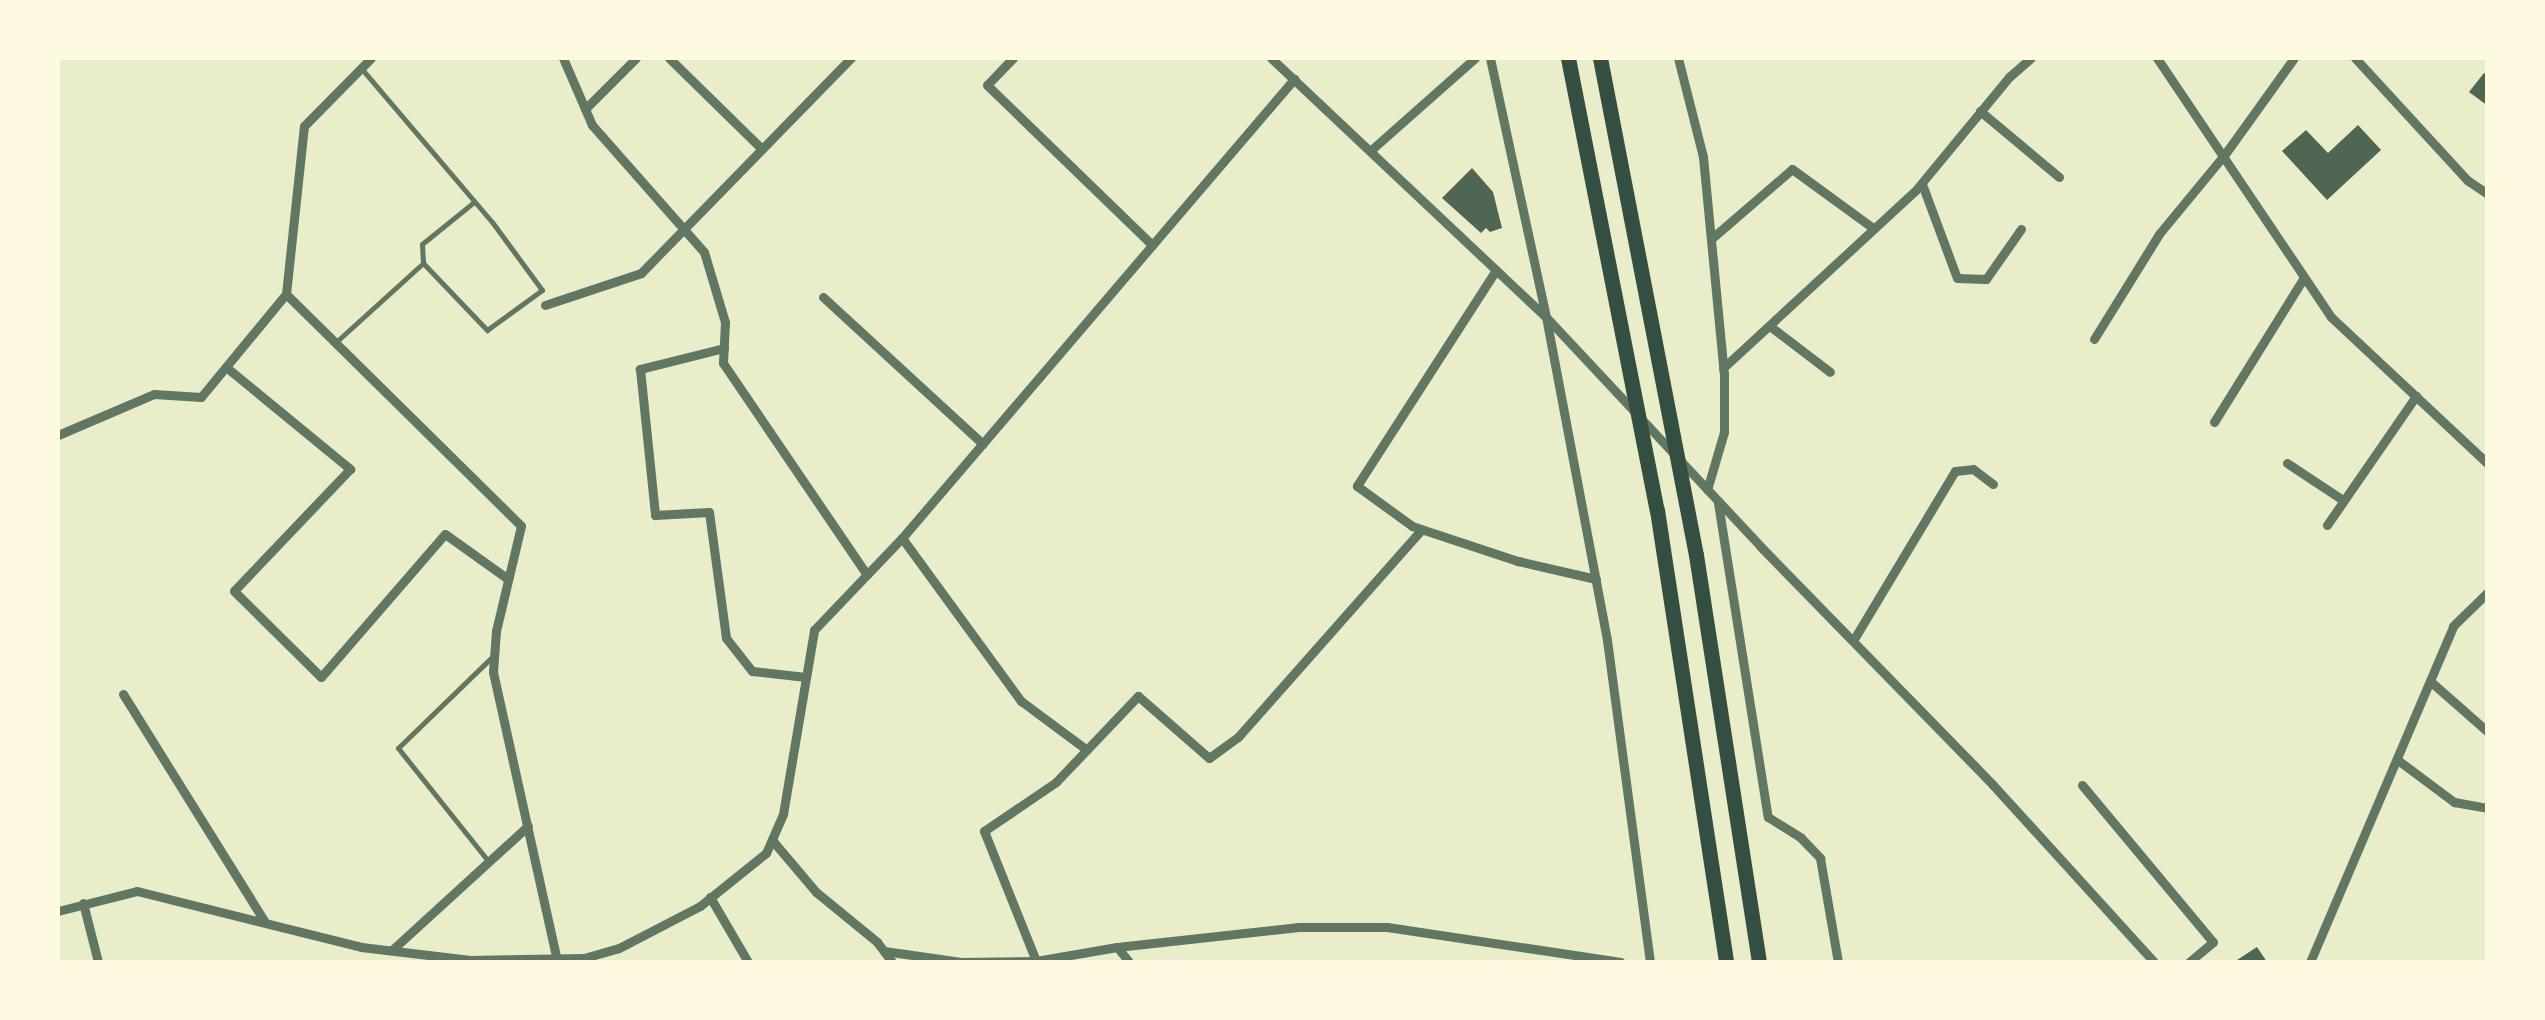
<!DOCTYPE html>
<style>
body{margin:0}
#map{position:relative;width:2545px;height:1020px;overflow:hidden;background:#e9edc9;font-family:"Alegreya Sans",sans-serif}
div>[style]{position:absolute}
.building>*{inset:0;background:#4f6655}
.service>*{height:5px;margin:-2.5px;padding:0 2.5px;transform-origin:2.5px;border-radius:2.5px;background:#617663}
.minor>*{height:9px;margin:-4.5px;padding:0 4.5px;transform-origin:4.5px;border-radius:4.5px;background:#617663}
.motorway>*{height:15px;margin:-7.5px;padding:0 7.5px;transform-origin:7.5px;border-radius:7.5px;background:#344e41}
span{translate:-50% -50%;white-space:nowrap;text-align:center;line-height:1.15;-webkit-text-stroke:10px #fefae0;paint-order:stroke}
.frame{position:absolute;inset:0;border:60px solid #fefae0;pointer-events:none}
</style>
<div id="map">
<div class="building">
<i style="clip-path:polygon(2484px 73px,2488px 76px,2488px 106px,2469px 92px)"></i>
<i style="clip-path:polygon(2358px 125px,2381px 150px,2327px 200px,2282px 151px,2306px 130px,2328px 153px)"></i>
<i style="clip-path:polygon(1472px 168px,1493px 192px,1502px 228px,1490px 232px,1486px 228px,1481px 233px,1442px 198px)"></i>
<i style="clip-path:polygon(2257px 947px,2267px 962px,2234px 962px)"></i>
</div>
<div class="service">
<i style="left:423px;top:263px;width:19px;rotate:-93deg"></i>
<i style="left:422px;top:244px;width:67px;rotate:-38.9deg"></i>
<i style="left:336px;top:342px;width:118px;rotate:-42.2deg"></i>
<i style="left:423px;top:263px;width:93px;rotate:46.3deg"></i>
<i style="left:487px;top:330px;width:68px;rotate:-36deg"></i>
<i style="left:542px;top:290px;width:84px;rotate:-126.3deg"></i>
<i style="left:492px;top:222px;width:202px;rotate:-130.4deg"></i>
<i style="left:489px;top:862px;width:146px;rotate:-128.6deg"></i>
<i style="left:398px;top:748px;width:131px;rotate:-44.1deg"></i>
</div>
<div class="minor">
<i style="left:563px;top:58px;width:73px;rotate:66.6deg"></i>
<i style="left:592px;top:125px;width:169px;rotate:48.6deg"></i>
<i style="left:704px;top:252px;width:73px;rotate:73.3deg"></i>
<i style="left:725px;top:322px;width:41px;rotate:92.8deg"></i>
<i style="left:723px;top:363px;width:256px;rotate:55.8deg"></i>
<i style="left:669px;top:58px;width:130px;rotate:44.4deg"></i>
<i style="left:1013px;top:58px;width:37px;rotate:134deg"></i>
<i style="left:987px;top:85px;width:230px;rotate:44.1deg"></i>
<i style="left:1271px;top:58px;width:378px;rotate:43.3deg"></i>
<i style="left:1546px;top:317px;width:313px;rotate:46.9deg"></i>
<i style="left:1760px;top:546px;width:334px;rotate:45.7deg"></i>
<i style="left:1993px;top:785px;width:239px;rotate:47.7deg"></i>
<i style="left:1490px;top:58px;width:265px;rotate:77.8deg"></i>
<i style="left:1546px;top:317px;width:329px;rotate:79.3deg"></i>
<i style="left:1607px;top:640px;width:325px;rotate:82.4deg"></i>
<i style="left:1678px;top:58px;width:102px;rotate:75.8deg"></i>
<i style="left:1703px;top:157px;width:218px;rotate:84.5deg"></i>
<i style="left:1724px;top:374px;width:58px;rotate:90deg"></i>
<i style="left:1724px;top:432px;width:60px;rotate:106.3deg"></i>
<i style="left:2157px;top:58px;width:312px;rotate:56.1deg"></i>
<i style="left:2331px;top:317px;width:215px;rotate:43.1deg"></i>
<i style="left:2355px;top:58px;width:166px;rotate:47.4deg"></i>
<i style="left:2467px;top:180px;width:25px;rotate:34deg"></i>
<i style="left:585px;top:109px;width:72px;rotate:-45deg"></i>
<i style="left:1980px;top:111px;width:103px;rotate:39.9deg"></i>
<i style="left:1370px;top:151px;width:140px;rotate:-41.5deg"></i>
<i style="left:1922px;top:184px;width:100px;rotate:69.6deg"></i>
<i style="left:1957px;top:278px;width:29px;rotate:2deg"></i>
<i style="left:1986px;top:279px;width:61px;rotate:-55deg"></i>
<i style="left:1711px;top:239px;width:107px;rotate:-40.8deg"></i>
<i style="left:1792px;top:169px;width:100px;rotate:36.1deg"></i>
<i style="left:1496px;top:270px;width:257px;rotate:122.8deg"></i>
<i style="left:1357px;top:486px;width:68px;rotate:36deg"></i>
<i style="left:1412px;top:526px;width:112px;rotate:18.3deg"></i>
<i style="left:1518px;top:561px;width:80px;rotate:13deg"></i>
<i style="left:286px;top:294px;width:330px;rotate:44.6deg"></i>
<i style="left:521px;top:526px;width:108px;rotate:103.4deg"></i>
<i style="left:496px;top:631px;width:41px;rotate:94.2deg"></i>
<i style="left:493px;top:672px;width:295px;rotate:77.5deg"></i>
<i style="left:823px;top:297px;width:217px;rotate:42.6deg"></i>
<i style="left:545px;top:305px;width:101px;rotate:-18.4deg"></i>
<i style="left:641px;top:273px;width:301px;rotate:-45.7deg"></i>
<i style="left:1771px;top:327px;width:74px;rotate:37.3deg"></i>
<i style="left:2094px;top:339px;width:123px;rotate:-58.2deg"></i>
<i style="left:2159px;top:234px;width:104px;rotate:-50.5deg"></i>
<i style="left:2225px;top:154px;width:118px;rotate:-54.3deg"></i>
<i style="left:724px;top:348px;width:87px;rotate:166deg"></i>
<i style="left:640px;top:369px;width:147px;rotate:84.1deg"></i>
<i style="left:655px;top:515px;width:54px;rotate:-3.2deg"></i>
<i style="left:709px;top:512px;width:127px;rotate:82.3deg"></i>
<i style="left:726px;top:638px;width:42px;rotate:51.8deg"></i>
<i style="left:752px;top:671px;width:54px;rotate:6.3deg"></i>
<i style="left:226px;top:367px;width:161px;rotate:39.4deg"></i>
<i style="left:350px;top:469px;width:168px;rotate:133.6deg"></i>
<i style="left:234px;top:591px;width:122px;rotate:44.7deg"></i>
<i style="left:321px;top:677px;width:189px;rotate:-49.1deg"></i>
<i style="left:445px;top:534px;width:77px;rotate:35.5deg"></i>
<i style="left:1723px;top:368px;width:261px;rotate:-42.7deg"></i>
<i style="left:1915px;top:191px;width:148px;rotate:-50.5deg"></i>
<i style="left:2009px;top:77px;width:29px;rotate:-41deg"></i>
<i style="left:2214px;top:422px;width:168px;rotate:-58.1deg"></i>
<i style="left:58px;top:435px;width:104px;rotate:-23.1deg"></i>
<i style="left:154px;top:394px;width:47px;rotate:3.7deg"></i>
<i style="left:201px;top:397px;width:134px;rotate:-50.5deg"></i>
<i style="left:286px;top:294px;width:169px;rotate:-83.9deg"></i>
<i style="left:304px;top:126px;width:95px;rotate:-45.4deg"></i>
<i style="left:2287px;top:463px;width:67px;rotate:33.5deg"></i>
<i style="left:1718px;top:503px;width:318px;rotate:81deg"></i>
<i style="left:1768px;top:817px;width:39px;rotate:32deg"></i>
<i style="left:1801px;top:838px;width:28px;rotate:46deg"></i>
<i style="left:1820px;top:858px;width:106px;rotate:80.2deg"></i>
<i style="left:2327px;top:525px;width:157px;rotate:-55.4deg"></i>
<i style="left:902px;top:538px;width:202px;rotate:53.9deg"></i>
<i style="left:1021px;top:701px;width:82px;rotate:36.6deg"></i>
<i style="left:1854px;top:639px;width:196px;rotate:-59deg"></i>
<i style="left:1955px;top:471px;width:18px;rotate:-6deg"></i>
<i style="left:1973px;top:469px;width:25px;rotate:37deg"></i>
<i style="left:2430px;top:681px;width:77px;rotate:41.3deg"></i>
<i style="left:123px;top:694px;width:269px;rotate:58.1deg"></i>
<i style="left:2399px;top:761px;width:69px;rotate:36.7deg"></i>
<i style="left:2454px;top:802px;width:35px;rotate:10deg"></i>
<i style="left:2082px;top:785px;width:204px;rotate:50.2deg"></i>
<i style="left:2213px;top:942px;width:31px;rotate:140deg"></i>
<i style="left:772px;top:840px;width:68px;rotate:49.8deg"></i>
<i style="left:816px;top:892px;width:79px;rotate:39.3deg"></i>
<i style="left:877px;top:942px;width:25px;rotate:53deg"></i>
<i style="left:710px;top:897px;width:75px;rotate:59.7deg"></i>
<i style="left:83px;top:903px;width:61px;rotate:75.7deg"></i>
<i style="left:58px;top:911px;width:81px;rotate:-14.2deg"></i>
<i style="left:137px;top:891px;width:231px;rotate:14deg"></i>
<i style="left:361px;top:947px;width:110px;rotate:6.8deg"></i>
<i style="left:470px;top:960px;width:114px;rotate:-1deg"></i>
<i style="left:584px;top:958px;width:36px;rotate:-16deg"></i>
<i style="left:619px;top:948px;width:91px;rotate:-27.4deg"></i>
<i style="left:700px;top:906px;width:85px;rotate:-38.8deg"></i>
<i style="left:766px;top:853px;width:43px;rotate:-66.4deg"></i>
<i style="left:783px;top:814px;width:187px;rotate:-80.4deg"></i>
<i style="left:814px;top:630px;width:127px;rotate:-46.3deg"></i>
<i style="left:902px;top:538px;width:604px;rotate:-49.5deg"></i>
<i style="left:1117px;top:947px;width:19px;rotate:51deg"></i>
<i style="left:392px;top:950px;width:184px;rotate:-42.4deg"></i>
<i style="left:884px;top:951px;width:78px;rotate:8.1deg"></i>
<i style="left:961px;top:962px;width:75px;rotate:-0.8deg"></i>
<i style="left:1036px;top:961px;width:82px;rotate:-9.8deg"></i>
<i style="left:1117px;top:947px;width:183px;rotate:-6.3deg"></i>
<i style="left:1299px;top:927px;width:88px"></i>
<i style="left:1387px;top:927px;width:236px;rotate:8.5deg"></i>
<i style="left:1036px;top:961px;width:140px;rotate:-111.8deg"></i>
<i style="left:984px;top:831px;width:87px;rotate:-34.2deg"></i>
<i style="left:1056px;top:782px;width:119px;rotate:-46.4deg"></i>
<i style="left:1138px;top:696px;width:94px;rotate:41.1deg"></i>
<i style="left:1209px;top:758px;width:36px;rotate:-36deg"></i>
<i style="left:1238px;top:737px;width:276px;rotate:-48.5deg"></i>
<i style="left:2310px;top:962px;width:365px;rotate:-66.9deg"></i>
<i style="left:2453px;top:626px;width:49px;rotate:-44.2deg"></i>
</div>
<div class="motorway">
<i style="left:1568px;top:58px;width:461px;rotate:78.9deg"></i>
<i style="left:1657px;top:510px;width:457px;rotate:81.3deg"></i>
<i style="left:1600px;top:58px;width:506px;rotate:79.07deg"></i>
<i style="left:1696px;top:555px;width:412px;rotate:81.2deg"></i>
</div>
<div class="frame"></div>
</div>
